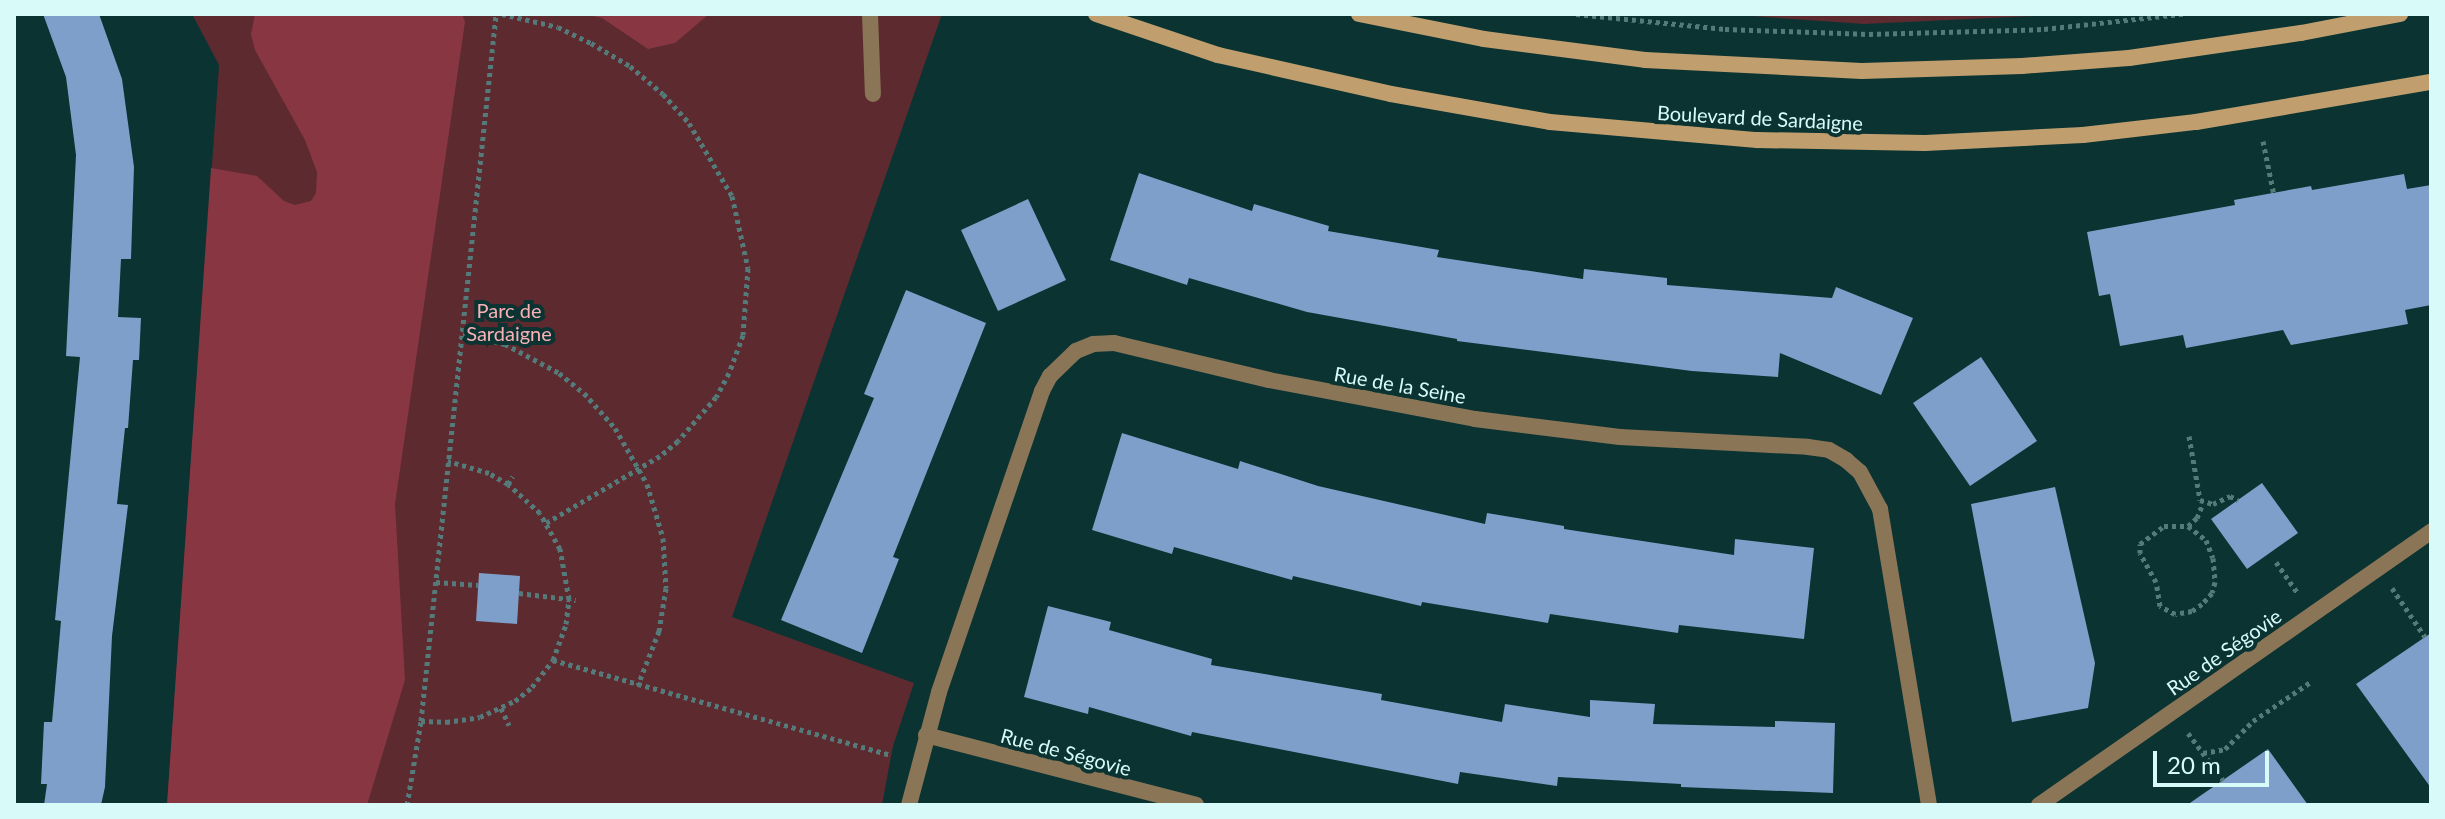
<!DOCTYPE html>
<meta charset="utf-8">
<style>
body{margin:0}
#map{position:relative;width:2445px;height:819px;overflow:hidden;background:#0a3332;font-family:Lato,sans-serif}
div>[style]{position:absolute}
.green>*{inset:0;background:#5c2a2f}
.forest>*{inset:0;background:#883742}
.building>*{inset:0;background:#7e9fc9}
.path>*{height:5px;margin-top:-2.5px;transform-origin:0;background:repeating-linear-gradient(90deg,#547b7a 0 4px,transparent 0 8px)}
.lane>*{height:16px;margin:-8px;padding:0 8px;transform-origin:8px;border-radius:8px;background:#8b7557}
.street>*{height:16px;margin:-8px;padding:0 8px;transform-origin:8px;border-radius:8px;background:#8b7557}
.secondary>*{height:16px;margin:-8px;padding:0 8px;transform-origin:8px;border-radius:8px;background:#c19e6e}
span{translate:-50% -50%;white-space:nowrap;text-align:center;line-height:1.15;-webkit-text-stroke:8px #0a3332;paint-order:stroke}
.street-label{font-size:20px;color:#d8fbfa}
.park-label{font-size:20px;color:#fab1b6}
.frame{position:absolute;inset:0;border:16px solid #d8fbfa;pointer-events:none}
.scale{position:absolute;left:2153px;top:751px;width:116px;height:36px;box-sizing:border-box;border:4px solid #d8fbfa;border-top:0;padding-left:10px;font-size:24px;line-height:28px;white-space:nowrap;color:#d8fbfa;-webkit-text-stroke:6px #0a3332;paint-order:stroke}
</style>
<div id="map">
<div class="green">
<i style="clip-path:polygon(192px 14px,942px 14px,732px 617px,914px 683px,893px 746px,882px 805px,167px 805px,219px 65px)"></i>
<i style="clip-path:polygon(1723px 14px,2075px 14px,1864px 24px)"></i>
</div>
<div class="forest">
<i style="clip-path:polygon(255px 14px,462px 14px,465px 22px,395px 504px,405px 680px,367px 805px,167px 805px,211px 168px,257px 176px,284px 201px,295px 205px,311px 201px,316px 193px,317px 172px,305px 140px,255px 50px,251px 34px)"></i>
<i style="clip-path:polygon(583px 14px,709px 14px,675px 43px,648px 49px,602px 18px)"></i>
</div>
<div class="building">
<i style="clip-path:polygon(43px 14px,99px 14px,122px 79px,134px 167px,131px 259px,121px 259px,118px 317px,141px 318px,139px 360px,133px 360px,128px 428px,125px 428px,117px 504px,128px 505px,112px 636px,105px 787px,101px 805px,44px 805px,47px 784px,41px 784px,44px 722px,52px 722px,61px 621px,55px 620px,80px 357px,66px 356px,76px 155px,66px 77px)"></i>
<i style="clip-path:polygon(1139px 173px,1252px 211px,1254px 204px,1329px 226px,1328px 231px,1439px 250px,1437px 257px,1583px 279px,1584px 269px,1667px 278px,1667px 285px,1832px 298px,1836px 287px,1913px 318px,1881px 395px,1780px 353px,1778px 377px,1692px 371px,1457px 341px,1457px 339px,1307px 312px,1189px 278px,1187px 285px,1110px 260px)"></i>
<i style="clip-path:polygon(2404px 174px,2407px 189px,2431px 185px,2431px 305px,2405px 310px,2408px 324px,2291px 345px,2283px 330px,2186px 348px,2183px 335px,2120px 346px,2110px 294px,2099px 296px,2087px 232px,2235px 205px,2234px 200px,2311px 186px,2312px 190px)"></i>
<i style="clip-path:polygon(1028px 199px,1066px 280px,998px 311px,961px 230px)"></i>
<i style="clip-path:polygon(906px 290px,986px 323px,893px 557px,899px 559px,862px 653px,781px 620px,874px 398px,864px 394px)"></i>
<i style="clip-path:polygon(1981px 357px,2037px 441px,1970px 486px,1913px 403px)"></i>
<i style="clip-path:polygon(1122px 433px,1238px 469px,1240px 461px,1318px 486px,1485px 524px,1487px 513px,1564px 526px,1564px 529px,1734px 555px,1735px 539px,1814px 548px,1804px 639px,1679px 625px,1678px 633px,1550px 614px,1548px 623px,1422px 602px,1421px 606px,1293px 576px,1292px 580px,1174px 547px,1172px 554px,1092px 530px)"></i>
<i style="clip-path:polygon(2262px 483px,2298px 533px,2247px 569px,2211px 519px)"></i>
<i style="clip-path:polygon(2055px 487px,2095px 663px,2088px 708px,2012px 722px,1971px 504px)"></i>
<i style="clip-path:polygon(479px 573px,520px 576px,517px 624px,476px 621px)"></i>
<i style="clip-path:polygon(1048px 606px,1111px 622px,1109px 630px,1212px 659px,1211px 665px,1382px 694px,1381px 700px,1502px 722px,1505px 704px,1590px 717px,1590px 700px,1655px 704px,1653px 724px,1775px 727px,1775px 721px,1835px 723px,1833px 793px,1681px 787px,1681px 784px,1558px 777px,1557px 786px,1460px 772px,1458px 784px,1192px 732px,1191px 736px,1089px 707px,1088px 714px,1024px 697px)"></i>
<i style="clip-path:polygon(2431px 633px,2431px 788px,2356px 684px)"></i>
<i style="clip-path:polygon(2268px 749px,2308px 805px,2187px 805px)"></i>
</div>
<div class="path">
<i style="left:502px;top:14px;width:57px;rotate:13.1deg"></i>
<i style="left:558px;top:27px;width:37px;rotate:26deg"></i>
<i style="left:591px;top:43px;width:45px;rotate:30.5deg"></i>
<i style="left:630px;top:66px;width:43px;rotate:40.3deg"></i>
<i style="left:663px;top:94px;width:39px;rotate:48deg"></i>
<i style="left:689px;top:123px;width:85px;rotate:59.5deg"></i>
<i style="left:732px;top:196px;width:74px;rotate:77.5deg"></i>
<i style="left:748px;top:268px;width:67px;rotate:94.3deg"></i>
<i style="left:743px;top:335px;width:40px;rotate:110.2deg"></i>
<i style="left:729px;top:373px;width:27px;rotate:118deg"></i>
<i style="left:716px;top:397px;width:58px;rotate:130.8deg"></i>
<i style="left:678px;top:441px;width:23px;rotate:140deg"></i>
<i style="left:660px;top:456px;width:132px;rotate:149.6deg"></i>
<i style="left:1576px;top:14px;width:150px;rotate:5.7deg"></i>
<i style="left:1725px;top:29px;width:144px;rotate:2deg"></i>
<i style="left:1869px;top:34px;width:175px;rotate:-1.6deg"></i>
<i style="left:2044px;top:29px;width:140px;rotate:-6.2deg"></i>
<i style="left:2263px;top:141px;width:55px;rotate:78.5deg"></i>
<i style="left:463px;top:334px;width:43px;rotate:13.4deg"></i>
<i style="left:505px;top:344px;width:61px;rotate:28.2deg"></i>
<i style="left:559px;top:373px;width:32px;rotate:39deg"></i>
<i style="left:584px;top:393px;width:47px;rotate:48.5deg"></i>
<i style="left:615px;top:428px;width:64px;rotate:60.3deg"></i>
<i style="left:647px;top:484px;width:56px;rotate:73.5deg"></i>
<i style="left:663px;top:538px;width:50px;rotate:86.6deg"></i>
<i style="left:666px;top:588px;width:44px;rotate:99.2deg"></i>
<i style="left:659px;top:631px;width:58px;rotate:111.3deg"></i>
<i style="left:2189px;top:436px;width:65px;rotate:80.2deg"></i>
<i style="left:2200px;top:500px;width:14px;rotate:17deg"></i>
<i style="left:2213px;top:504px;width:19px;rotate:-25deg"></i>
<i style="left:2230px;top:496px;width:9px;rotate:27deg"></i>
<i style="left:508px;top:484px;width:9px;rotate:-58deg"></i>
<i style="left:2188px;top:526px;width:23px;rotate:38deg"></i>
<i style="left:2206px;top:540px;width:19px;rotate:69deg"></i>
<i style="left:2213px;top:558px;width:24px;rotate:85deg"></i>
<i style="left:2215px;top:582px;width:11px;rotate:105deg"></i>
<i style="left:2212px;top:593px;width:15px;rotate:132deg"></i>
<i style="left:2202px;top:604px;width:12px;rotate:145deg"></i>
<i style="left:2192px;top:611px;width:17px;rotate:170deg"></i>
<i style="left:2175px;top:614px;width:17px;rotate:-152deg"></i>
<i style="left:2160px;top:606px;width:24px;rotate:-99deg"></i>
<i style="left:2156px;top:582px;width:33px;rotate:-119deg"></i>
<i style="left:2140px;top:553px;width:9px;rotate:-90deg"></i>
<i style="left:2140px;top:544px;width:30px;rotate:-37deg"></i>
<i style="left:2164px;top:526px;width:24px"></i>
<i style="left:2188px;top:526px;width:12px;rotate:-42deg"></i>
<i style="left:2197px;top:518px;width:16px;rotate:-68deg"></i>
<i style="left:2276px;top:562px;width:39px;rotate:55deg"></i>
<i style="left:436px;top:582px;width:42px;rotate:4.1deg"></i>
<i style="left:2392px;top:588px;width:59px;rotate:56deg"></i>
<i style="left:519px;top:593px;width:57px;rotate:7deg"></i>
<i style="left:553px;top:660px;width:351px;rotate:15.7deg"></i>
<i style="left:501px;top:708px;width:19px;rotate:65deg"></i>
<i style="left:421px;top:721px;width:25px;rotate:2deg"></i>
<i style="left:446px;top:722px;width:34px;rotate:-8deg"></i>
<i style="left:480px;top:717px;width:38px;rotate:-25deg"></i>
<i style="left:515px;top:701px;width:22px;rotate:-39deg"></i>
<i style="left:532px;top:687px;width:34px;rotate:-52deg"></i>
<i style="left:553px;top:660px;width:38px;rotate:-70deg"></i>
<i style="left:566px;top:624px;width:25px;rotate:-83deg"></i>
<i style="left:569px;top:599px;width:51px;rotate:-100.2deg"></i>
<i style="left:560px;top:549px;width:41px;rotate:-119.1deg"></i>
<i style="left:540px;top:513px;width:43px;rotate:-137.8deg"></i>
<i style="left:508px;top:484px;width:22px;rotate:-150deg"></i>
<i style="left:489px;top:473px;width:43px;rotate:-163.7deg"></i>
<i style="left:2188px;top:733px;width:59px;rotate:53.3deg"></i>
<i style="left:2203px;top:753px;width:22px;rotate:-10deg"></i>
<i style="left:2225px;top:749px;width:40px;rotate:-45deg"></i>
<i style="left:2253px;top:721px;width:71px;rotate:-34.1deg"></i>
<i style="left:407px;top:805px;width:85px;rotate:-80.5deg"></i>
<i style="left:421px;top:721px;width:711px;rotate:-83.94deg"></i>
</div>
<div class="lane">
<i style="left:870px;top:14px;width:80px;rotate:87.9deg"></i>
</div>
<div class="street">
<i style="left:926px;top:735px;width:279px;rotate:14.5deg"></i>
<i style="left:909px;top:805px;width:117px;rotate:-75.1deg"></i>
<i style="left:939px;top:692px;width:318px;rotate:-71.1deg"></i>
<i style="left:1042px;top:391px;width:17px;rotate:-62deg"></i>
<i style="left:1050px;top:376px;width:36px;rotate:-44deg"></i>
<i style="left:1076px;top:351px;width:18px;rotate:-22deg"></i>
<i style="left:1093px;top:344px;width:21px;rotate:-3deg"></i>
<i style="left:1114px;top:343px;width:159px;rotate:13.4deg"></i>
<i style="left:1269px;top:380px;width:210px;rotate:10.7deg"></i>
<i style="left:1475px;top:419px;width:146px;rotate:7.1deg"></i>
<i style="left:1620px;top:437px;width:188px;rotate:3deg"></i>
<i style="left:1808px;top:447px;width:21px;rotate:8deg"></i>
<i style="left:1829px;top:450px;width:20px;rotate:30deg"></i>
<i style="left:1846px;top:460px;width:18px;rotate:41deg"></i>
<i style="left:1860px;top:472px;width:42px;rotate:61.6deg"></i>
<i style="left:1880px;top:509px;width:300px;rotate:80.6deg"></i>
<i style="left:2039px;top:805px;width:478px;rotate:-34.9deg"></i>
</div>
<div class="secondary">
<i style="left:1096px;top:14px;width:129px;rotate:18.6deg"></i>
<i style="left:1218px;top:55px;width:177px;rotate:12.7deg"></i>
<i style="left:1391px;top:94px;width:161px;rotate:10deg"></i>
<i style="left:1550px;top:122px;width:208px;rotate:5deg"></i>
<i style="left:1757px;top:140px;width:168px;rotate:1deg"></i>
<i style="left:1925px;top:143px;width:158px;rotate:-2.9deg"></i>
<i style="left:2083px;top:135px;width:114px;rotate:-6.6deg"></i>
<i style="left:2196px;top:122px;width:238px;rotate:-9.7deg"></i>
<i style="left:1359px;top:14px;width:127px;rotate:11.3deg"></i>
<i style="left:1484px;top:39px;width:162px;rotate:7.4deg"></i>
<i style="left:1645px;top:60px;width:217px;rotate:2.9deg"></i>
<i style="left:1862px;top:71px;width:160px;rotate:-1.8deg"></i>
<i style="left:2022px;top:66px;width:107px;rotate:-4.3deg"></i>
<i style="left:2129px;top:58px;width:174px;rotate:-8.3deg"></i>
<i style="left:2301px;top:33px;width:101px;rotate:-10.9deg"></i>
</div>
<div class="street-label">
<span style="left:1760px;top:118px;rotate:3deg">Boulevard de Sardaigne</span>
<span style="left:1400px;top:385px;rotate:10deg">Rue de la Seine</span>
<span style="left:2224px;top:652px;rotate:-35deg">Rue de Ségovie</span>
<span style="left:1066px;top:752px;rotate:15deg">Rue de Ségovie</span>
</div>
<div class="park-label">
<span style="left:509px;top:322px">Parc de<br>Sardaigne</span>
</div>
<div class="frame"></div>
<div class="scale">20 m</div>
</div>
